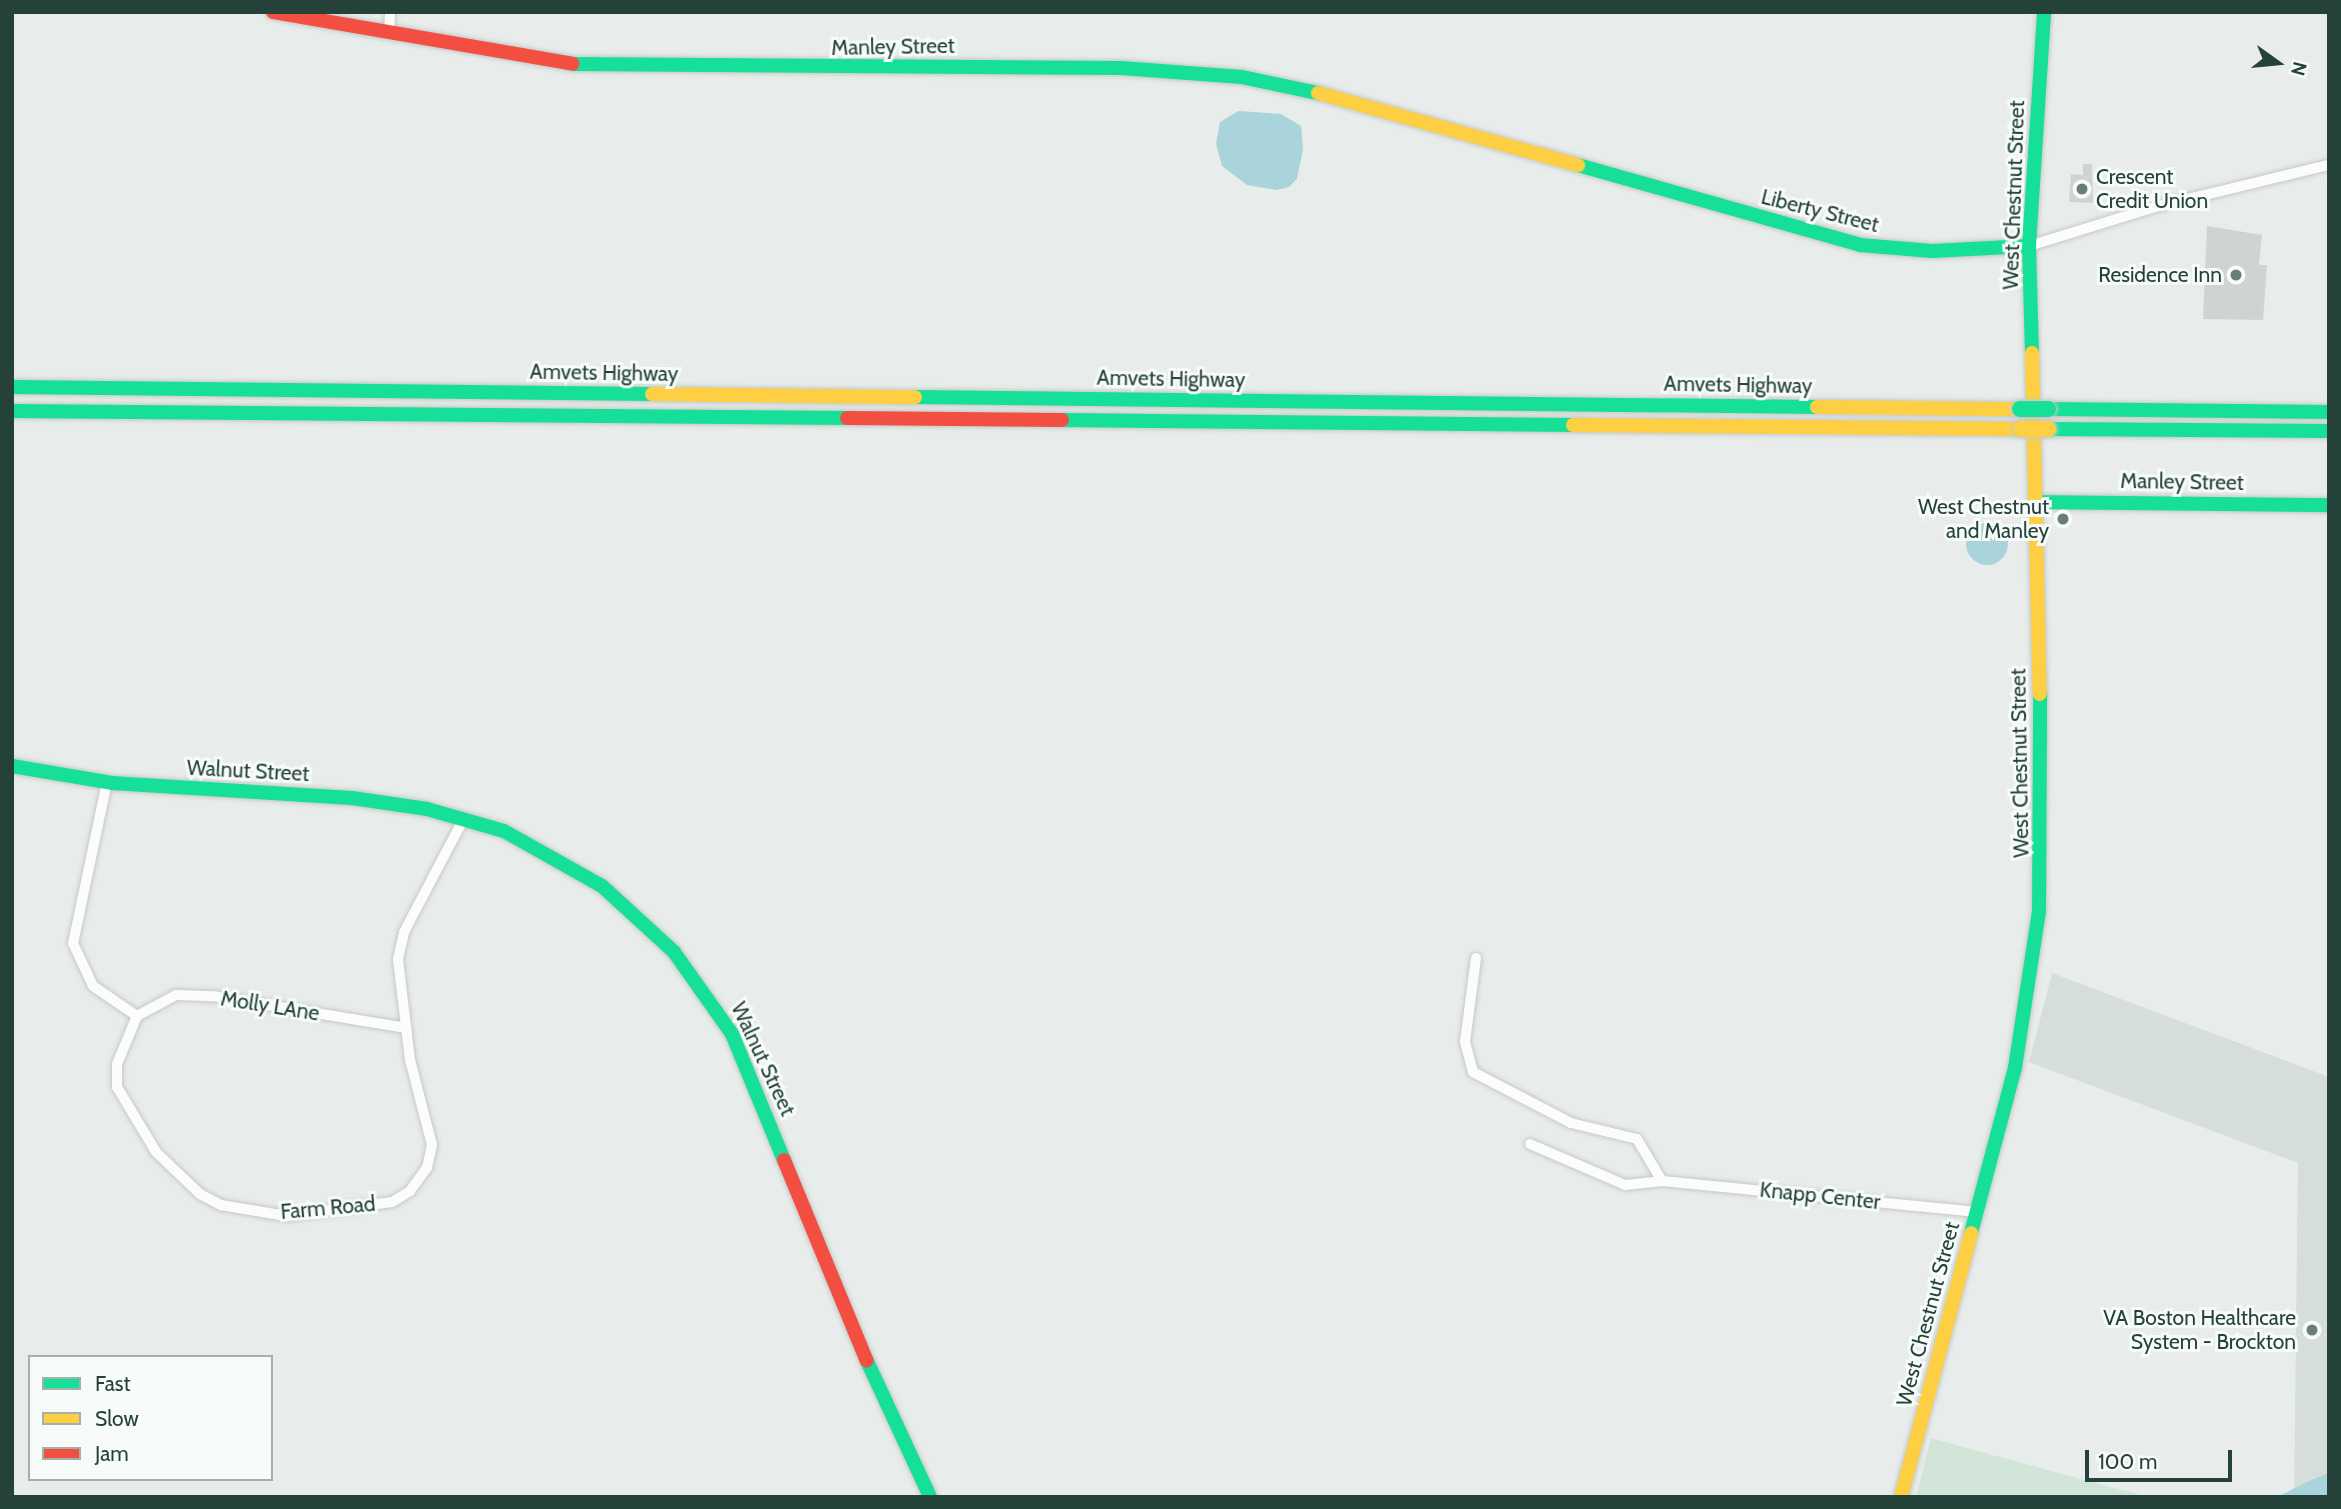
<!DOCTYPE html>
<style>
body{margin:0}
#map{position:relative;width:2341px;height:1509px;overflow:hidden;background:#e8edeb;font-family:Cabin,sans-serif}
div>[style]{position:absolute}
.built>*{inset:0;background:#d6dedb}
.green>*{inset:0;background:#d1e6d8}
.water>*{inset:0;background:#a9d4db}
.round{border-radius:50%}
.building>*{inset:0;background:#cfd4d2}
.roads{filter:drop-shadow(0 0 2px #c5cac8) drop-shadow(0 0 2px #c5cac8)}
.street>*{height:10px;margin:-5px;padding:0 5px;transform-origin:5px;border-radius:5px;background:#fcfcfc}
.fast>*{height:14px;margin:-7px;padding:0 7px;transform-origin:7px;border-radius:7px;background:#16e098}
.slow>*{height:14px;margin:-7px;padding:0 7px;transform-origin:7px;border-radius:7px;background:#ffcf43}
.jam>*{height:14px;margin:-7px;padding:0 7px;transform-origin:7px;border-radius:7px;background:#f24e42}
.bridges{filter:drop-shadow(0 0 2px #c3ccc9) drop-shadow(0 0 2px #c3ccc9)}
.fast-bridge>*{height:16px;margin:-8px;padding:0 8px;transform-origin:8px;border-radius:8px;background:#16e098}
.slow-bridge>*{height:16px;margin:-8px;padding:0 8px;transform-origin:8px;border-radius:8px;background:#ffcf43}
.dots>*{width:19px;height:19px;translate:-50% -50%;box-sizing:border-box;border:4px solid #f7fbf9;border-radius:50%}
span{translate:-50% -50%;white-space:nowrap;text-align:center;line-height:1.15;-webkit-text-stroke:6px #f7fbf9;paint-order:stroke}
.street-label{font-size:21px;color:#24423a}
.poi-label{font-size:21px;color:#24423a}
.left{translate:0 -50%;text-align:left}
.right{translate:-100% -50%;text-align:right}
.frame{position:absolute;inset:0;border:14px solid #24423a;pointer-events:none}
.legend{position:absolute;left:28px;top:1355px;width:245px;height:126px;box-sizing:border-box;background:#f7fbf9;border:2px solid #a3b1ad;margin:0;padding:9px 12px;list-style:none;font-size:21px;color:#24423a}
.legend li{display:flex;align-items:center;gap:14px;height:35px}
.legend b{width:35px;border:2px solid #a3b1ad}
.north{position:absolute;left:2243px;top:28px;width:70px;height:70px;-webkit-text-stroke:5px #f7fbf9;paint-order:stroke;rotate:105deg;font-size:19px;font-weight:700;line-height:28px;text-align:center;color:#24423a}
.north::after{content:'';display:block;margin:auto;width:24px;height:32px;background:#24423a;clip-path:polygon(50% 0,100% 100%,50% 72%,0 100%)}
.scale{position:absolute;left:2085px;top:1450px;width:147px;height:32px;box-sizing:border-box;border:4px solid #24423a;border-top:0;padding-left:9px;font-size:21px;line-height:24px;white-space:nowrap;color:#24423a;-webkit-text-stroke:5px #f7fbf9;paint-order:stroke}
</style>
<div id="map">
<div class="built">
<i style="clip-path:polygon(2052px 973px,2329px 1077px,2329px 1497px,2294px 1497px,2298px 1163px,2029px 1062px)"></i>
</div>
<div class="green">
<i style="clip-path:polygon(1931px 1438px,2051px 1471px,2149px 1497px,1916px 1497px)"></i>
</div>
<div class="water">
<i style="clip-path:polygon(1238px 111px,1281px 114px,1301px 126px,1303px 149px,1297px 179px,1289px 187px,1277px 190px,1247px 185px,1222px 166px,1216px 144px,1220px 122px)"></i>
<i class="round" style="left:1966px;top:523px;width:42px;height:42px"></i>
<i style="clip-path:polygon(2329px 1473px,2329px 1497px,2277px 1497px,2309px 1481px)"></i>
</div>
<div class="building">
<i style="clip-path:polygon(2083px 164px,2092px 164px,2093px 203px,2069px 202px,2071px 174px,2083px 175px)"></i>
<i style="clip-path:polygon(2207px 226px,2262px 235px,2259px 265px,2267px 265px,2263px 320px,2203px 319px)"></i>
</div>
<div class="roads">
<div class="street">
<i style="left:389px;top:34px;width:22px;rotate:-87deg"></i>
<i style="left:2029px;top:246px;width:132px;rotate:-17.2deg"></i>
<i style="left:2155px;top:207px;width:179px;rotate:-13.6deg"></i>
<i style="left:107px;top:782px;width:165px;rotate:101.9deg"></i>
<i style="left:73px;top:943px;width:47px;rotate:65.1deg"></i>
<i style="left:93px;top:986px;width:53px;rotate:34.3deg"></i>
<i style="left:1476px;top:958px;width:85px;rotate:97.5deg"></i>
<i style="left:1465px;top:1042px;width:31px;rotate:75deg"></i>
<i style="left:1473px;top:1072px;width:110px;rotate:27.5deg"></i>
<i style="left:1571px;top:1123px;width:68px;rotate:13.6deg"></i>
<i style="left:1637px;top:1139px;width:49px;rotate:59.2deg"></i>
<i style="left:137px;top:1016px;width:52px;rotate:112.6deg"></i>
<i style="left:117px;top:1064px;width:23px;rotate:90deg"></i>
<i style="left:117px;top:1087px;width:76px;rotate:59deg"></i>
<i style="left:156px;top:1152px;width:61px;rotate:43.7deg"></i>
<i style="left:200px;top:1194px;width:24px;rotate:28deg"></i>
<i style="left:221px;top:1205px;width:66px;rotate:9.6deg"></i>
<i style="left:286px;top:1216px;width:107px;rotate:-7.5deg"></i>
<i style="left:392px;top:1202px;width:21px;rotate:-31deg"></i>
<i style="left:410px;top:1191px;width:29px;rotate:-54deg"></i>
<i style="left:427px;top:1168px;width:24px;rotate:-78deg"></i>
<i style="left:432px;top:1145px;width:88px;rotate:-104.5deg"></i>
<i style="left:410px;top:1060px;width:102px;rotate:-96.8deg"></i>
<i style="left:398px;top:959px;width:28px;rotate:-77deg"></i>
<i style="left:404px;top:932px;width:129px;rotate:-62.2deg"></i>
<i style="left:137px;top:1016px;width:44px;rotate:-28.3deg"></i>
<i style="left:176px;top:995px;width:37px;rotate:2deg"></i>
<i style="left:213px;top:996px;width:196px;rotate:9.4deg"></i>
<i style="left:1530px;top:1144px;width:103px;rotate:23.3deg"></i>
<i style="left:1625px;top:1185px;width:37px;rotate:-6deg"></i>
<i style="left:1662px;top:1181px;width:317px;rotate:5.6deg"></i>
</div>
<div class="fast">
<i style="left:573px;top:64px;width:548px;rotate:0.42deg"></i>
<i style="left:1121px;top:68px;width:121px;rotate:4.3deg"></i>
<i style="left:1242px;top:77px;width:78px;rotate:11.9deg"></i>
<i style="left:1578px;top:165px;width:293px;rotate:15.8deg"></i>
<i style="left:1860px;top:245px;width:72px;rotate:4.8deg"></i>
<i style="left:1932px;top:251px;width:97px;rotate:-3deg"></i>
<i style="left:2032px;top:353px;width:107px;rotate:-91.6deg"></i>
<i style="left:2029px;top:246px;width:234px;rotate:-86.3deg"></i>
<i style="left:12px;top:387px;width:640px;rotate:0.63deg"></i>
<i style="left:915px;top:397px;width:902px;rotate:0.64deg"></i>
<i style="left:2048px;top:409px;width:281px;rotate:0.6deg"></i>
<i style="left:12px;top:411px;width:835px;rotate:0.48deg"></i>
<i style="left:1062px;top:420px;width:511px;rotate:0.56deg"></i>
<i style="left:2048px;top:429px;width:281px;rotate:0.4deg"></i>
<i style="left:2035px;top:502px;width:294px;rotate:0.6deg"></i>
<i style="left:12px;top:766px;width:101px;rotate:9.6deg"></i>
<i style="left:112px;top:783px;width:240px;rotate:3.6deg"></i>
<i style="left:352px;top:798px;width:76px;rotate:8.3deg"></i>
<i style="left:427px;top:809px;width:80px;rotate:15.9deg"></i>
<i style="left:504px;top:831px;width:112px;rotate:29.3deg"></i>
<i style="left:602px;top:886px;width:98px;rotate:42.5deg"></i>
<i style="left:674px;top:952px;width:100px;rotate:54.7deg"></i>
<i style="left:732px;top:1034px;width:136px;rotate:67.6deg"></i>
<i style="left:1971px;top:1233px;width:171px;rotate:-75.1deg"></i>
<i style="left:2015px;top:1068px;width:159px;rotate:-81.3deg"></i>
<i style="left:2039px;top:911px;width:217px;rotate:-89.7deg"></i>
<i style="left:867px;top:1361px;width:150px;rotate:65.1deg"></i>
</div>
<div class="slow">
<i style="left:1318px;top:93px;width:270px;rotate:15.5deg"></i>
<i style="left:2032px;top:353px;width:341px;rotate:88.7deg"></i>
<i style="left:652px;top:394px;width:263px;rotate:0.7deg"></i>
<i style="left:1817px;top:407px;width:203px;rotate:0.6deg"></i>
<i style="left:1573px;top:425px;width:448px;rotate:0.5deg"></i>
<i style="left:1901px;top:1497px;width:273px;rotate:-75.1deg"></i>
</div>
<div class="jam">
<i style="left:273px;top:12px;width:304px;rotate:9.8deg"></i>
<i style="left:847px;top:418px;width:215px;rotate:0.5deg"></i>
<i style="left:784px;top:1160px;width:217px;rotate:67.6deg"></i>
</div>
</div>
<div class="bridges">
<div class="fast-bridge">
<i style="left:2020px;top:409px;width:28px"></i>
</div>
<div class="slow-bridge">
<i style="left:2021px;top:429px;width:27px"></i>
</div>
</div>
<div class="dots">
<i style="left:2082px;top:189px;background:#697e78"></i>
<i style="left:2236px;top:275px;background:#697e78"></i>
<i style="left:2063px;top:519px;background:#697e78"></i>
<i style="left:2312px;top:1330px;background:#697e78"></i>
</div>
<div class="street-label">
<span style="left:893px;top:47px;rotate:-1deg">Manley Street</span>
<span style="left:2014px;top:195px;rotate:-88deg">West Chestnut Street</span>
<span style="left:1820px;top:211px;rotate:14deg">Liberty Street</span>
<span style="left:604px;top:373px;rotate:1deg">Amvets Highway</span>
<span style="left:1171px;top:379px;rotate:1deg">Amvets Highway</span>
<span style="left:1738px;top:385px;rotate:1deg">Amvets Highway</span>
<span style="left:2182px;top:482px;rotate:1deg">Manley Street</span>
<span style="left:2020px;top:763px;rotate:-91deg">West Chestnut Street</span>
<span style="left:248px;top:771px;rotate:3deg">Walnut Street</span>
<span style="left:270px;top:1006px;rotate:9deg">Molly LAne</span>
<span style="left:763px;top:1059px;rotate:65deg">Walnut Street</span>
<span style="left:1820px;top:1196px;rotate:6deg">Knapp Center</span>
<span style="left:328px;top:1208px;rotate:-5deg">Farm Road</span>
<span style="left:1928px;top:1314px;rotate:-75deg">West Chestnut Street</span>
</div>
<div class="poi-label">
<span class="left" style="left:2096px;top:189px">Crescent<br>Credit Union</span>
<span class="right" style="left:2222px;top:275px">Residence Inn</span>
<span class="right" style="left:2049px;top:519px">West Chestnut<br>and Manley</span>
<span class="right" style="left:2296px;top:1330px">VA Boston Healthcare<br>System - Brockton</span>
</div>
<div class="frame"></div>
<ul class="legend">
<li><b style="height:9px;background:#16e098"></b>Fast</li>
<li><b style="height:9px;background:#ffcf43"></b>Slow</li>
<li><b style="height:9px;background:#f24e42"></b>Jam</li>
</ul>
<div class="north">N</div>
<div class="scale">100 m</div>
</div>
